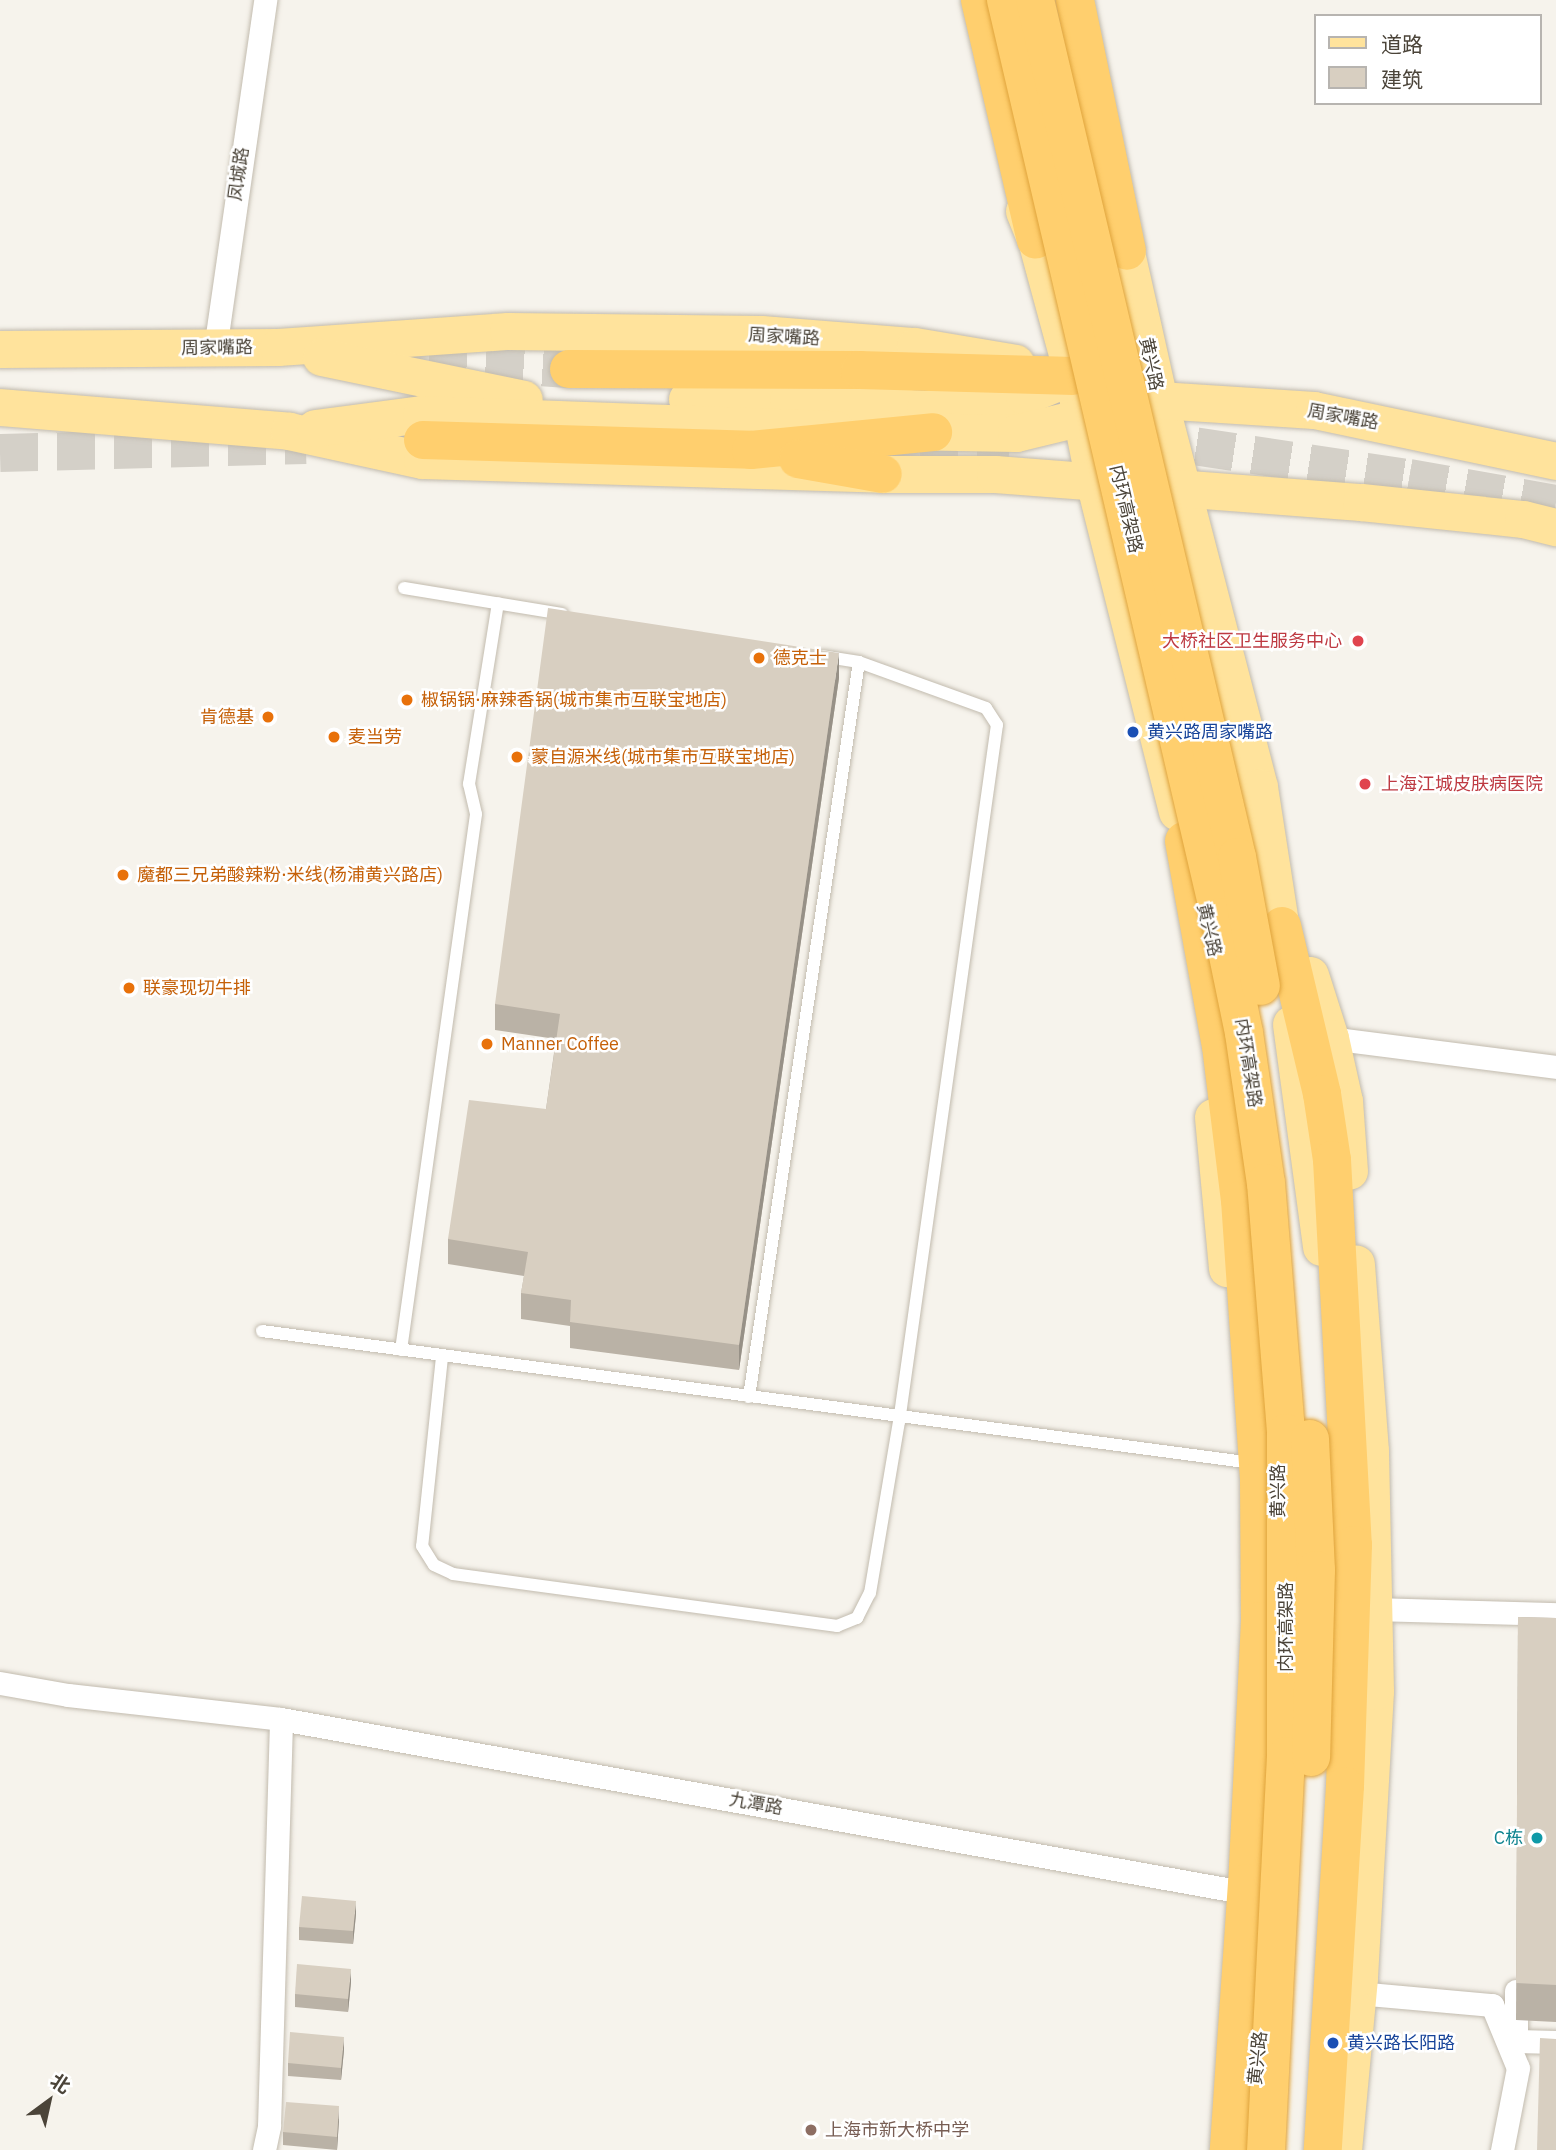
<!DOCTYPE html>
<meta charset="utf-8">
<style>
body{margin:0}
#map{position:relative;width:1556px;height:2150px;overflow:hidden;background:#f6f3ec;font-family:"IBM Plex Sans","Noto Sans SC",sans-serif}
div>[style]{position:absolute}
.highway-tunnel>*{height:38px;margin-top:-19px;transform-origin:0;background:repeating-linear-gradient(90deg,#d4d0c8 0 38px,transparent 0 57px)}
.roads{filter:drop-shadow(0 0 2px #c2bbae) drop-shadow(0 0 2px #c2bbae)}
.lane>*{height:12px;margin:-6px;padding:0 6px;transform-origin:6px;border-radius:6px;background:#fff}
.street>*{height:23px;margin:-11.5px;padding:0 11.5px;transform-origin:11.5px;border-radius:11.5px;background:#fff}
.primary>*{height:37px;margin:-18.5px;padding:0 18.5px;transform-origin:18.5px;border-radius:18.5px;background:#ffe39c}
.highway>*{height:38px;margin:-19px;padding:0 19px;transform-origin:19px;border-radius:19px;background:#ffcf6e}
.bridges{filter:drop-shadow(0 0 2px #e0a43c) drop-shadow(0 0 2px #e0a43c)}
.highway-bridge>*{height:38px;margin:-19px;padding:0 19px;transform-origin:19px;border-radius:19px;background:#ffcf6e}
.wall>*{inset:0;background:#bab2a6}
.shaded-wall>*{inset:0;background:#979187}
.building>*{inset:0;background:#d8cfc1}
.dots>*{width:19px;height:19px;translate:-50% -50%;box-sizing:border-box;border:4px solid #fff;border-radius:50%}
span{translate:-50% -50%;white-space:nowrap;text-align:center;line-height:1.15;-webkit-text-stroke:5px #fff;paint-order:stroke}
.street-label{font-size:18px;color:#4b4439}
.health-label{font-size:18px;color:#be3a42}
.right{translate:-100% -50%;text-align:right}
.left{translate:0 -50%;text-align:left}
.food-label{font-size:18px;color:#c56008}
.transit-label{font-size:18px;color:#164399}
.culture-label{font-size:18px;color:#0d838f}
.education-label{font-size:18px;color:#785e54}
.legend{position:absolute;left:1314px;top:14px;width:228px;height:91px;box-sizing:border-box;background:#fff;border:2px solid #b7b4b0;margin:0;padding:9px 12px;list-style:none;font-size:21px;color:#4b4439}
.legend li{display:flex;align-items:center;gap:14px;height:35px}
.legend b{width:35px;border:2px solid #b7b4b0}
.north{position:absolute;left:14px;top:2066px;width:70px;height:70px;-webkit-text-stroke:5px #fff;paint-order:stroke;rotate:33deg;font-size:19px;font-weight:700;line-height:28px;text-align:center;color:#4b4439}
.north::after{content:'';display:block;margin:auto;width:24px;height:32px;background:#4b4439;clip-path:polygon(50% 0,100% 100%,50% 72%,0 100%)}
</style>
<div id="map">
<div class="highway-tunnel">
<i style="left:372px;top:356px;width:197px;rotate:3.8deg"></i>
<i style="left:1140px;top:438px;width:272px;rotate:8.5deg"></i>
<i style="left:1409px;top:478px;width:149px;rotate:10deg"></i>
<i style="left:863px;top:450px;width:146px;rotate:3.5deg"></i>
<i style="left:0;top:453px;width:306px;rotate:-1.5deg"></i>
</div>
<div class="roads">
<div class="lane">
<i style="left:404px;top:588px;width:160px;rotate:9.3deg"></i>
<i style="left:262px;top:1331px;width:992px;rotate:7.59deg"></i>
<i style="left:401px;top:1350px;width:541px;rotate:-82.03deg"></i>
<i style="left:476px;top:814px;width:31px;rotate:-103deg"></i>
<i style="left:469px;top:784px;width:183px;rotate:-80.9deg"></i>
<i style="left:442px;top:1357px;width:190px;rotate:96deg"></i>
<i style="left:422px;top:1546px;width:22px;rotate:58deg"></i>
<i style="left:434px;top:1565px;width:21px;rotate:25deg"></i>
<i style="left:453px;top:1574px;width:388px;rotate:7.7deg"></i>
<i style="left:837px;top:1626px;width:22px;rotate:-22deg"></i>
<i style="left:857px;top:1618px;width:28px;rotate:-63deg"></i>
<i style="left:870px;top:1593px;width:173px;rotate:-80.4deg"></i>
<i style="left:899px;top:1422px;width:704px;rotate:-82deg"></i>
<i style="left:997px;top:725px;width:20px;rotate:-123deg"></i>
<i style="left:986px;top:708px;width:135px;rotate:-160.1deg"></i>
<i style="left:859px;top:662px;width:37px;rotate:-171deg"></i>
<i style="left:749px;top:1397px;width:743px;rotate:-81.49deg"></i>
</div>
<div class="street">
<i style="left:215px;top:349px;width:353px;rotate:-81.8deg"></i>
<i style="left:1330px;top:1038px;width:228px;rotate:7.3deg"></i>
<i style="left:1375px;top:1609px;width:181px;rotate:1.6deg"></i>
<i style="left:0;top:1683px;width:69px;rotate:10deg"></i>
<i style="left:68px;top:1695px;width:214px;rotate:6.4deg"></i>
<i style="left:281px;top:1719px;width:965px;rotate:10.2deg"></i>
<i style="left:1516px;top:1991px;width:50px;rotate:90deg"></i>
<i style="left:1516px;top:2041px;width:40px;rotate:1.4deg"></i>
<i style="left:1357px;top:1993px;width:136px;rotate:5.1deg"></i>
<i style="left:1492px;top:2005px;width:68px;rotate:67.6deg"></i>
<i style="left:1518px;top:2068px;width:84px;rotate:101deg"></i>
<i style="left:264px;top:2150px;width:25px;rotate:-78deg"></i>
<i style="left:269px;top:2126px;width:407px;rotate:-88.3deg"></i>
</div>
<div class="primary">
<i style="left:1024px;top:211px;width:31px;rotate:68deg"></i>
<i style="left:1036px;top:240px;width:141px;rotate:74.8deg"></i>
<i style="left:1073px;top:376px;width:107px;rotate:78.7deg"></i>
<i style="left:1094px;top:481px;width:341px;rotate:75.9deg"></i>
<i style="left:1119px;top:221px;width:183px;rotate:77.4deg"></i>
<i style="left:1159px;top:400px;width:400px;rotate:75.5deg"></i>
<i style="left:1259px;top:787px;width:170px;rotate:81.2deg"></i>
<i style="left:0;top:349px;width:278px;rotate:-0.4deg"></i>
<i style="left:278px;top:347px;width:231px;rotate:-4deg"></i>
<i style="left:508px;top:331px;width:253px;rotate:0.7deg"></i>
<i style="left:761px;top:334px;width:154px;rotate:4.5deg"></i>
<i style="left:915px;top:346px;width:102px;rotate:9.6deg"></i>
<i style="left:321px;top:357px;width:207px;rotate:11.7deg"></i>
<i style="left:1137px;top:393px;width:23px;rotate:18deg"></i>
<i style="left:1159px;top:400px;width:155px;rotate:3.7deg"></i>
<i style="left:1314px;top:410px;width:247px;rotate:11.9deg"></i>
<i style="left:687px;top:399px;width:101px;rotate:0.6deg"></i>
<i style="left:788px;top:400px;width:137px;rotate:3.8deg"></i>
<i style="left:925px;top:409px;width:100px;rotate:-7.5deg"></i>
<i style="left:1024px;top:396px;width:53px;rotate:-22.2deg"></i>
<i style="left:0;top:407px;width:290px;rotate:4.7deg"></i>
<i style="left:289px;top:431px;width:136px;rotate:12.3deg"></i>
<i style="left:422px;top:460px;width:461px;rotate:1.7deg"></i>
<i style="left:883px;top:474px;width:112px"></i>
<i style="left:995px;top:474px;width:367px;rotate:4.4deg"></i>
<i style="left:1361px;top:502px;width:163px;rotate:6deg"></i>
<i style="left:1523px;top:519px;width:34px;rotate:14deg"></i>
<i style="left:315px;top:428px;width:107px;rotate:-7.5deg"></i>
<i style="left:421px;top:414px;width:415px;rotate:2.1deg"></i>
<i style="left:901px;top:431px;width:115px;rotate:1deg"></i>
<i style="left:1016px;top:433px;width:89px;rotate:-13.6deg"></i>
<i style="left:1310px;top:975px;width:66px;rotate:72.4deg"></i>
<i style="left:1330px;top:1038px;width:65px;rotate:77.5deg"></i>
<i style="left:1344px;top:1101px;width:70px;rotate:85.9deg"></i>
<i style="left:1291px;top:1024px;width:225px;rotate:82.3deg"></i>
<i style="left:1213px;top:1117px;width:152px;rotate:84.7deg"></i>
<i style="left:1343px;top:2150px;width:174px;rotate:-84.7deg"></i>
<i style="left:1359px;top:1977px;width:286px;rotate:-86.8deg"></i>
<i style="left:1375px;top:1691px;width:240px;rotate:-91.2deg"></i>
<i style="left:1370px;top:1451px;width:188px;rotate:-94.3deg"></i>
</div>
<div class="highway">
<i style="left:980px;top:0;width:246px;rotate:76.9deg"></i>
<i style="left:1075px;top:0;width:256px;rotate:78.3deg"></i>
<i style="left:569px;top:369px;width:291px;rotate:0.2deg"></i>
<i style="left:860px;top:370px;width:213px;rotate:1.6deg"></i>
<i style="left:423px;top:440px;width:328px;rotate:1.7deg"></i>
<i style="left:751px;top:450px;width:183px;rotate:-5.6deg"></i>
<i style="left:798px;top:459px;width:86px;rotate:10deg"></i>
<i style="left:1184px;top:841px;width:208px;rotate:79.8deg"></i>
<i style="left:1221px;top:1046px;width:155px;rotate:83deg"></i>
<i style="left:1240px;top:1200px;width:281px;rotate:86.1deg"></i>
<i style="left:1259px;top:1480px;width:141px;rotate:89.6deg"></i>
<i style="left:1260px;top:1621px;width:262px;rotate:92.8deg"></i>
<i style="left:1247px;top:1883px;width:268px;rotate:93.9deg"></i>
<i style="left:1282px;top:926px;width:173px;rotate:76.6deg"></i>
<i style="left:1322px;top:1094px;width:67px;rotate:81.4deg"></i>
<i style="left:1332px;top:1160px;width:386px;rotate:86.9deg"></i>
<i style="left:1353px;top:1545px;width:241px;rotate:91.9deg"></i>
<i style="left:1345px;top:1786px;width:365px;rotate:93.5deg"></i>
</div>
</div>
<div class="bridges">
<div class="highway-bridge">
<i style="left:1006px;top:0;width:942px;rotate:76.86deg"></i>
<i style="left:1220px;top:917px;width:118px;rotate:78.3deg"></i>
<i style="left:1244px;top:1033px;width:152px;rotate:81.7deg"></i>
<i style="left:1266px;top:1183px;width:251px;rotate:85.4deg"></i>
<i style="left:1286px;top:1433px;width:323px;rotate:90deg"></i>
<i style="left:1286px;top:1756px;width:395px;rotate:92.9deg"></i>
<i style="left:1035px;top:0;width:880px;rotate:76.74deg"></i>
<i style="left:1237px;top:857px;width:131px;rotate:79.5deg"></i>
<i style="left:1310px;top:1439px;width:131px;rotate:87.4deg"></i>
<i style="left:1316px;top:1570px;width:187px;rotate:91.5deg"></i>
</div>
</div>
<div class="wall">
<i style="clip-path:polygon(839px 678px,739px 1370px,570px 1348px,570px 1326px,521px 1319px,521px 1293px,524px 1276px,448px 1264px,448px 1239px,546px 1109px,556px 1039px,495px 1030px,495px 1004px)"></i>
<i style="clip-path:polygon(1518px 1617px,1556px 1618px,1556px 2022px,1516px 2020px)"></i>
<i style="clip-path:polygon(356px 1914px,353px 1944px,299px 1940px,299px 1927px)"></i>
<i style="clip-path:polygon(351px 1982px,348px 2012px,295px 2007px,295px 1994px)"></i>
<i style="clip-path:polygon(344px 2050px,341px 2080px,288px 2076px,288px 2063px)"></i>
<i style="clip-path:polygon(339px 2119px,337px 2150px,283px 2145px,283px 2132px)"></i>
</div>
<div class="shaded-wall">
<i style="clip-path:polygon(839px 653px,839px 678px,739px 1370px,739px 1345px)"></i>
<i style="clip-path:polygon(356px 1901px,356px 1914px,353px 1944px,353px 1931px)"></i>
<i style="clip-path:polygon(351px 1969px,351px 1982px,348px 2012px,348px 1999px)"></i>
<i style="clip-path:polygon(344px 2037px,344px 2050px,341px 2080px,341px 2068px)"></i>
<i style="clip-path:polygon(339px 2106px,339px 2119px,337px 2150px,337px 2137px)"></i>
</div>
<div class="building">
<i style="clip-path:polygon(548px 608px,839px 653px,739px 1345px,570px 1322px,571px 1300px,521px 1293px,528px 1252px,448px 1239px,469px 1100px,546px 1109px,560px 1014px,495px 1004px)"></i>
<i style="clip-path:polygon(1518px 1617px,1556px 1618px,1556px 1985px,1516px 1983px)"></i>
<i style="clip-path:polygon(302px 1896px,356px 1901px,353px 1931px,299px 1927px)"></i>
<i style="clip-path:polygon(297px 1964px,351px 1969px,348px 1999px,295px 1994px)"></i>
<i style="clip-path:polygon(290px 2032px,344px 2037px,341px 2068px,288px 2063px)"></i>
<i style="clip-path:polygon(1540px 2038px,1556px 2039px,1556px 2150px,1537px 2150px)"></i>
<i style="clip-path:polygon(286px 2102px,339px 2106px,337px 2137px,283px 2132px)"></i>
</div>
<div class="dots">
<i style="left:1358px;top:641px;background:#e0444e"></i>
<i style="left:759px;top:658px;background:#e8710a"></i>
<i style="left:407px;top:700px;background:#e8710a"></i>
<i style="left:268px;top:717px;background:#e8710a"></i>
<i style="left:1133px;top:732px;background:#1a4fb4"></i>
<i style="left:334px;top:737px;background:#e8710a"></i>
<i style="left:517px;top:757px;background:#e8710a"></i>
<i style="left:1365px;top:784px;background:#e0444e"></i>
<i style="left:123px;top:875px;background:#e8710a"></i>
<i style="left:129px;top:988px;background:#e8710a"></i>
<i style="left:487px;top:1044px;background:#e8710a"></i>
<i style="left:1537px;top:1838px;background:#0f9aa8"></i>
<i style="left:1333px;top:2043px;background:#1a4fb4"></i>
<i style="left:811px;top:2130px;background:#8d6e63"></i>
</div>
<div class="street-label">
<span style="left:239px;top:174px;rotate:-82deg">凤城路</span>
<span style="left:784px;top:337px;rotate:3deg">周家嘴路</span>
<span style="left:217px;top:348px;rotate:-1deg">周家嘴路</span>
<span style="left:1151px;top:364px;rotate:78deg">黄兴路</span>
<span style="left:1343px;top:417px;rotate:10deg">周家嘴路</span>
<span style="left:1126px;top:509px;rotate:77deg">内环高架路</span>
<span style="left:1209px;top:930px;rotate:77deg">黄兴路</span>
<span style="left:1248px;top:1063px;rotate:81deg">内环高架路</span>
<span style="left:1278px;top:1491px;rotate:-90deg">黄兴路</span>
<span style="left:1286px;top:1627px;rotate:-90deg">内环高架路</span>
<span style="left:756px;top:1804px;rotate:10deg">九潭路</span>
<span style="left:1258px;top:2058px;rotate:-84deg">黄兴路</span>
</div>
<div class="health-label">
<span class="right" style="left:1342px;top:641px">大桥社区卫生服务中心</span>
<span class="left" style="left:1381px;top:784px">上海江城皮肤病医院</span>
</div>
<div class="food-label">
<span class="left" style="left:773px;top:658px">德克士</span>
<span class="left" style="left:421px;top:700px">椒锅锅·麻辣香锅(城市集市互联宝地店)</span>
<span class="right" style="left:254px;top:717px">肯德基</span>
<span class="left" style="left:348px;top:737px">麦当劳</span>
<span class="left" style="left:531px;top:757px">蒙自源米线(城市集市互联宝地店)</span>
<span class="left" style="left:137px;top:875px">魔都三兄弟酸辣粉·米线(杨浦黄兴路店)</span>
<span class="left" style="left:143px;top:988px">联豪现切牛排</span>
<span class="left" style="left:501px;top:1044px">Manner Coffee</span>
</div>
<div class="transit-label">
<span class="left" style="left:1147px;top:732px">黄兴路周家嘴路</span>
<span class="left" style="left:1347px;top:2043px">黄兴路长阳路</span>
</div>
<div class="culture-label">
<span class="right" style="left:1523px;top:1838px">C栋</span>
</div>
<div class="education-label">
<span class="left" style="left:825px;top:2130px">上海市新大桥中学</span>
</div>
<ul class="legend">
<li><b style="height:9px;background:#ffe39c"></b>道路</li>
<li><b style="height:19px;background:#d8cfc1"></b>建筑</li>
</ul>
<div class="north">北</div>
</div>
